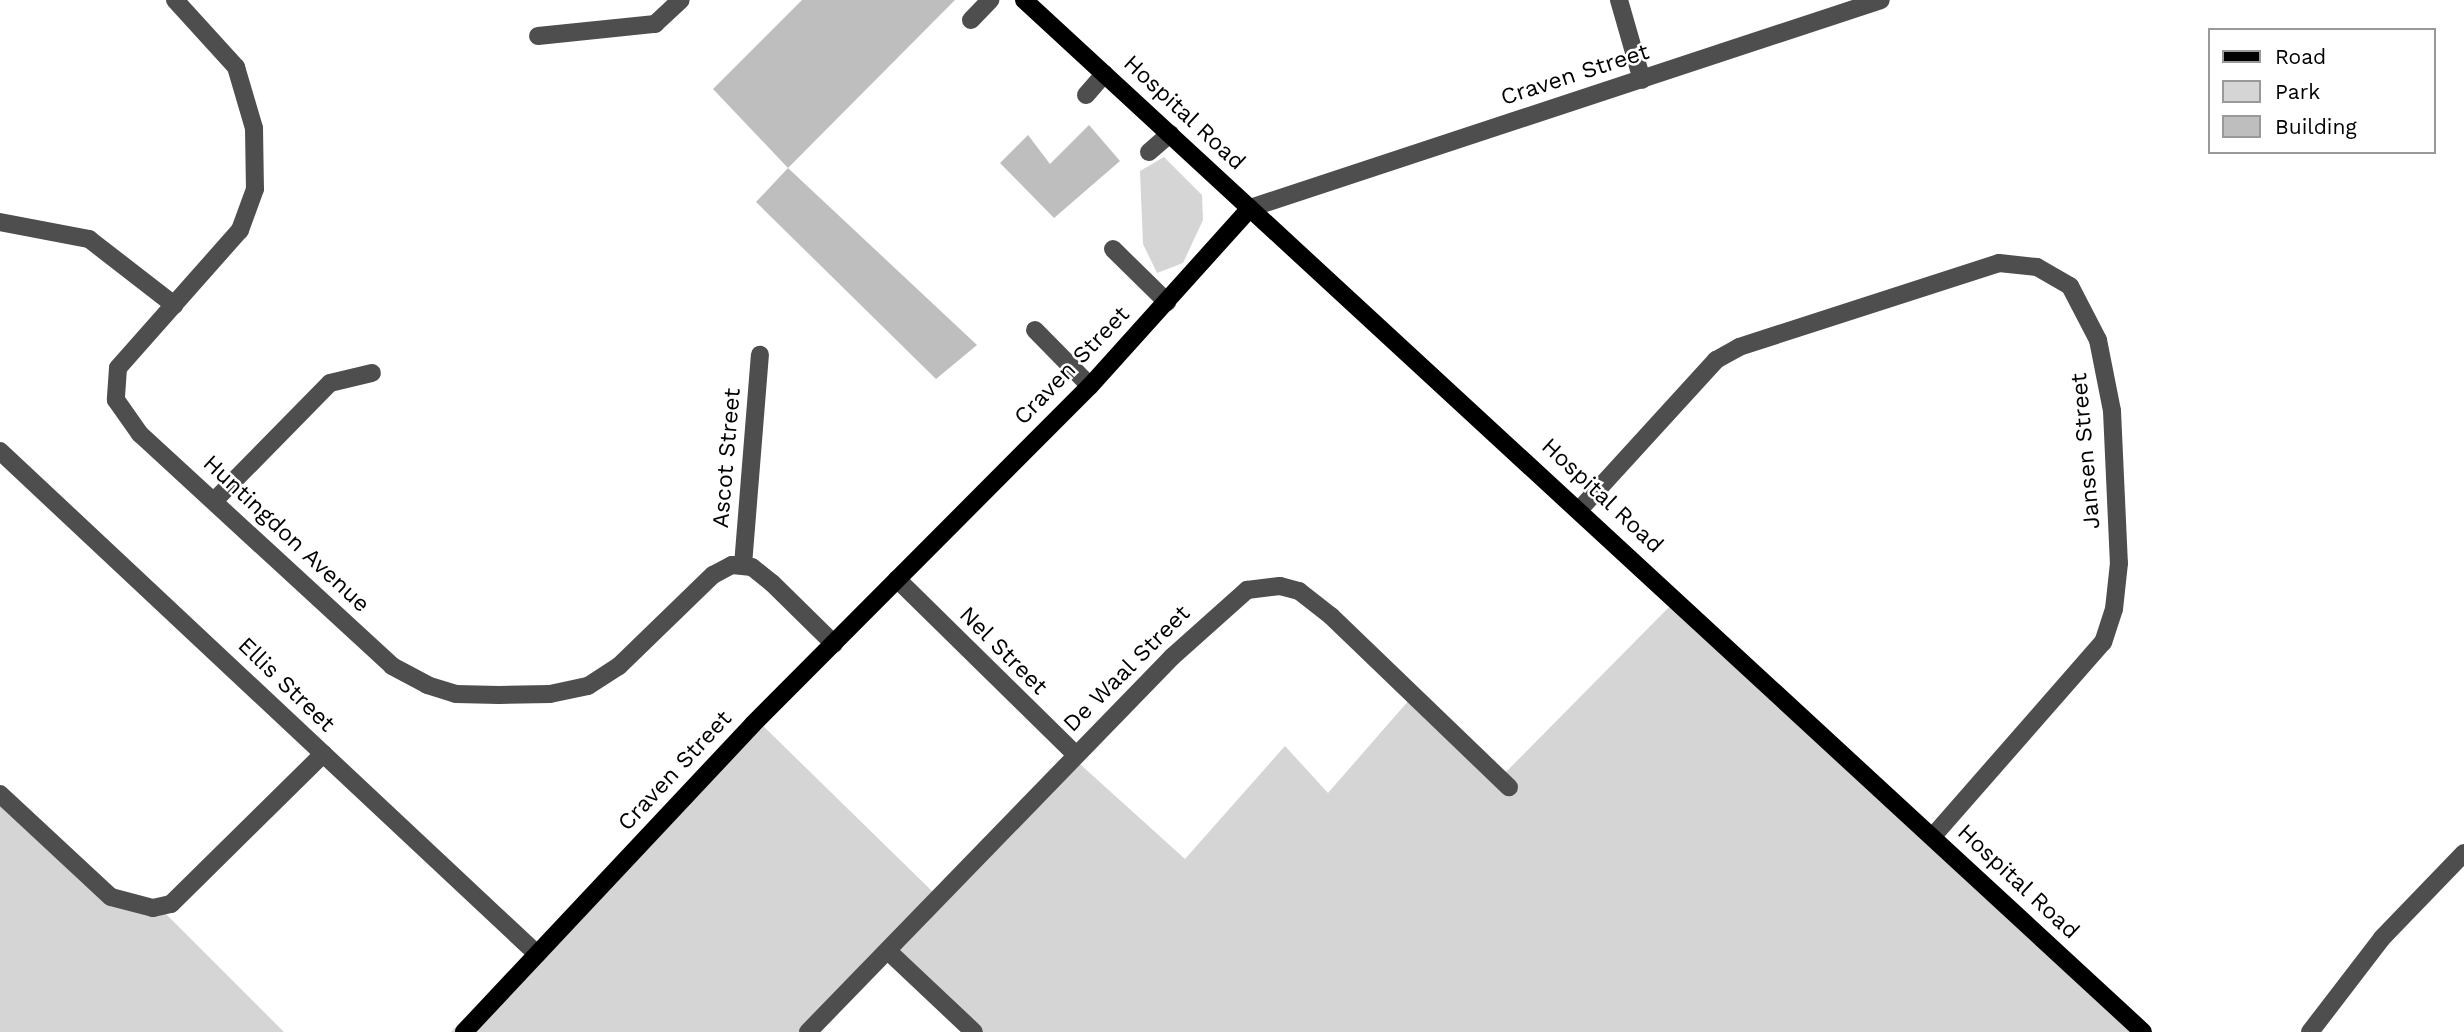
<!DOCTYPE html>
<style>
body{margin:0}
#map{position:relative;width:2464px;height:1032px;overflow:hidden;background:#fff;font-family:"Work Sans",sans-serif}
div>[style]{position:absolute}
.green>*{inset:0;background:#d5d5d5}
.building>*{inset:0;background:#bebebe}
.minor>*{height:18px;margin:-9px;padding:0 9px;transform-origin:9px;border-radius:9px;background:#4e4e4e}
.major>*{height:18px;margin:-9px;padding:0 9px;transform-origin:9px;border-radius:9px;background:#000}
span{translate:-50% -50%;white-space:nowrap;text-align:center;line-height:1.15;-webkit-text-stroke:5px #fff;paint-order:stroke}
.street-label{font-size:23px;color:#000}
.legend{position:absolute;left:2208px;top:28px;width:228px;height:126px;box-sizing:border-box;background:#fff;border:2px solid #999;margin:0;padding:9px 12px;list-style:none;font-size:21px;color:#000}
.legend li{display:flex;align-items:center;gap:14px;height:35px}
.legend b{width:35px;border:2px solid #999}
</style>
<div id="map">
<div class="green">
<i style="clip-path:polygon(1164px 157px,1202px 195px,1203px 220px,1183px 263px,1157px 273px,1143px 244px,1140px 171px)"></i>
<i style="clip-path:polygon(1676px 600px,2142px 1032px,967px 1032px,882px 951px,803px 1032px,451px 1032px,755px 718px,936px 895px,1071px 756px,1185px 859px,1285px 746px,1328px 793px,1410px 699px,1500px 778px)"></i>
<i style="clip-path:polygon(0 802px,114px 905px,159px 907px,284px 1032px,0 1032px)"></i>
</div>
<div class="building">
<i style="clip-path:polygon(802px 0,955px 0,788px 168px,713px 89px)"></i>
<i style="clip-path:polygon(1089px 125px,1120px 161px,1054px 218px,1000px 163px,1028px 135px,1050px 164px)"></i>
<i style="clip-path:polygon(788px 168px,977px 345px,936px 379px,756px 202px)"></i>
</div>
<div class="minor">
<i style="left:175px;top:0;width:91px;rotate:47.7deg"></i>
<i style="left:236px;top:67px;width:64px;rotate:73.6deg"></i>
<i style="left:254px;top:128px;width:61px;rotate:89.1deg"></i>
<i style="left:255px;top:189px;width:44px;rotate:110.1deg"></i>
<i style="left:240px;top:230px;width:184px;rotate:131.5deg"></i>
<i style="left:118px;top:368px;width:32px;rotate:94deg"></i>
<i style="left:116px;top:400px;width:42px;rotate:54.8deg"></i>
<i style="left:140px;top:434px;width:343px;rotate:42.6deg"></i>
<i style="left:392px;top:666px;width:40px;rotate:28deg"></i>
<i style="left:427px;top:685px;width:30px;rotate:17deg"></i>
<i style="left:456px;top:694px;width:43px;rotate:1.3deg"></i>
<i style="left:499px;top:695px;width:51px;rotate:-1.1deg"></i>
<i style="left:550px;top:694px;width:39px;rotate:-12deg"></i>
<i style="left:588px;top:686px;width:37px;rotate:-33deg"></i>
<i style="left:619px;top:666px;width:131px;rotate:-44.1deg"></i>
<i style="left:713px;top:575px;width:21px;rotate:-28deg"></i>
<i style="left:732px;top:565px;width:20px;rotate:6deg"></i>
<i style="left:752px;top:567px;width:26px;rotate:39deg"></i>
<i style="left:772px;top:583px;width:87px;rotate:44.5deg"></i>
<i style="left:1619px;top:0;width:83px;rotate:74deg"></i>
<i style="left:971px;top:20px;width:28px;rotate:-46deg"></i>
<i style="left:538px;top:36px;width:118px;rotate:-5.9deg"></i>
<i style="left:655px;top:24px;width:35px;rotate:-43deg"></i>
<i style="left:1086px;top:95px;width:28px;rotate:-49deg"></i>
<i style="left:1149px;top:152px;width:28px;rotate:-41deg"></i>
<i style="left:1250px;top:208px;width:664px;rotate:-18.24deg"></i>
<i style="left:0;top:222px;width:91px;rotate:10.8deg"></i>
<i style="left:89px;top:239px;width:108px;rotate:37.8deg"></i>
<i style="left:1113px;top:249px;width:76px;rotate:44.5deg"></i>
<i style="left:1035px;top:330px;width:78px;rotate:45.5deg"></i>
<i style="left:0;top:451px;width:736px;rotate:43.13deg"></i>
<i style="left:215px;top:500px;width:164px;rotate:-45.5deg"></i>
<i style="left:330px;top:383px;width:43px;rotate:-13.4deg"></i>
<i style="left:1580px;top:509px;width:202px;rotate:-47.6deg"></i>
<i style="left:1716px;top:360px;width:26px;rotate:-29deg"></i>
<i style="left:1739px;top:347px;width:273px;rotate:-17.9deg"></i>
<i style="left:1999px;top:263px;width:38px;rotate:6deg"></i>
<i style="left:2037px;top:267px;width:38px;rotate:30deg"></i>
<i style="left:2070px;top:286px;width:61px;rotate:62.6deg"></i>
<i style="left:2098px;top:340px;width:72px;rotate:78.8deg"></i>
<i style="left:2112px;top:411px;width:152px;rotate:87.4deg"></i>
<i style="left:2119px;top:563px;width:46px;rotate:96.2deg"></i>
<i style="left:2114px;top:609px;width:35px;rotate:108deg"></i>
<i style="left:2103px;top:642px;width:259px;rotate:131.2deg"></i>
<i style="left:743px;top:565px;width:211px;rotate:-85.4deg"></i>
<i style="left:897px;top:579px;width:251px;rotate:44.5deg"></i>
<i style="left:0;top:794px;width:151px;rotate:42.9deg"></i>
<i style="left:111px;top:897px;width:43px;rotate:14.7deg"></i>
<i style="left:153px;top:908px;width:18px;rotate:-13deg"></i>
<i style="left:171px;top:904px;width:214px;rotate:-44.6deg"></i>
<i style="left:888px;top:951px;width:118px;rotate:43.3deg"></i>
<i style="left:808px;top:1032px;width:523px;rotate:-45.85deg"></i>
<i style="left:1172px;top:657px;width:101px;rotate:-41.8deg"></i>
<i style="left:1247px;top:590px;width:33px;rotate:-7deg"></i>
<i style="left:1280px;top:586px;width:20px;rotate:15deg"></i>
<i style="left:1299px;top:591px;width:41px;rotate:38deg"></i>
<i style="left:1331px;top:616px;width:247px;rotate:43.9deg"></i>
<i style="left:2310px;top:1032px;width:118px;rotate:-52.5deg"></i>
<i style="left:2382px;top:938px;width:118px;rotate:-46deg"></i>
</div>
<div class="major">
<i style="left:1024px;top:0;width:1522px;rotate:42.68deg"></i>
<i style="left:464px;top:1032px;width:422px;rotate:-46.8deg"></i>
<i style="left:753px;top:724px;width:477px;rotate:-45.1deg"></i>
<i style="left:1090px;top:386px;width:239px;rotate:-48deg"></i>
</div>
<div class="street-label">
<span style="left:1575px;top:75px;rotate:-18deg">Craven Street</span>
<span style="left:1184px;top:113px;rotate:43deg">Hospital Road</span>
<span style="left:1072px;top:366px;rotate:-46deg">Craven Street</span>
<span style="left:2086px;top:451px;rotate:-95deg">Jansen Street</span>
<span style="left:727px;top:458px;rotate:-85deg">Ascot Street</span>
<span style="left:1602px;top:496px;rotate:43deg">Hospital Road</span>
<span style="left:286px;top:534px;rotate:43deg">Huntingdon Avenue</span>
<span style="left:1003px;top:651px;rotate:45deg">Nel Street</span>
<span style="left:1127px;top:669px;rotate:-45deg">De Waal Street</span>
<span style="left:286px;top:685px;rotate:44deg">Ellis Street</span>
<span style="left:675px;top:771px;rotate:-47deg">Craven Street</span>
<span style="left:2018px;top:882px;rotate:43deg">Hospital Road</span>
</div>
<ul class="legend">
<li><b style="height:9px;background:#000"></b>Road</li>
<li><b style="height:19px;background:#d5d5d5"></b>Park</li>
<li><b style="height:19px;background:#bebebe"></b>Building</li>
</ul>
</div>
